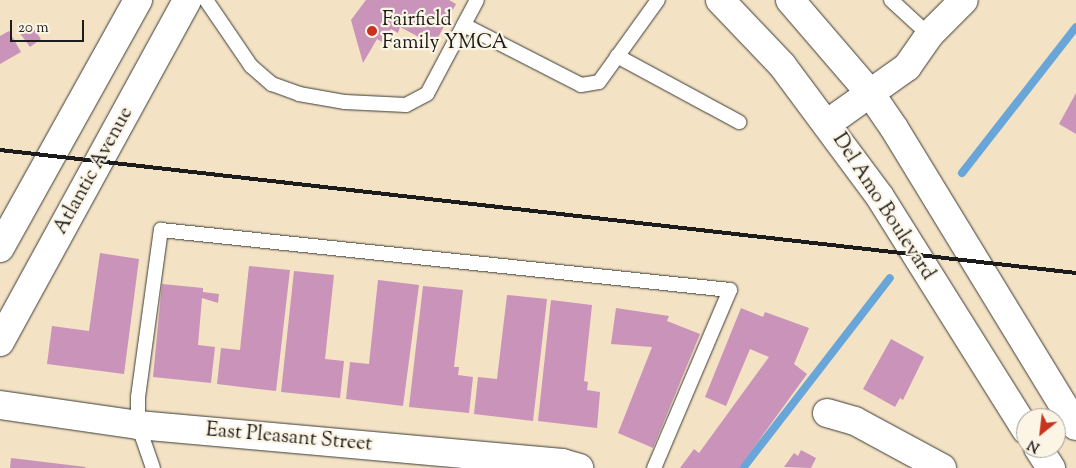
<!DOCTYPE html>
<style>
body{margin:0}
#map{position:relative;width:1076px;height:468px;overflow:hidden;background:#f3e2c4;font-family:"Sorts Mill Goudy",serif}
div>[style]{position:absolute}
.stream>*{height:8px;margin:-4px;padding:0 4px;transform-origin:4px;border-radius:4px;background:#68a5d9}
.building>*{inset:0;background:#ca93b9}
.roads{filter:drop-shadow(0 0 1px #3c3a35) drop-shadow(0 0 1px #3c3a35)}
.service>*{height:14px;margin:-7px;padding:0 7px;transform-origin:7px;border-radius:7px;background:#fff}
.minor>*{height:28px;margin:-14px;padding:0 14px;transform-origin:14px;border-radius:14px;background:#fff}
.secondary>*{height:28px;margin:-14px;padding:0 14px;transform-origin:14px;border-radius:14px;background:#fff}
.primary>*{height:28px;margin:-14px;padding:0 14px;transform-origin:14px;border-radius:14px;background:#fff}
.rail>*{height:4px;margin:-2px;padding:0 2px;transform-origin:2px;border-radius:2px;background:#1c1c1c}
.dots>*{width:14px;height:14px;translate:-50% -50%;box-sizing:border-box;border:2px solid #fcf5e5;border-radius:50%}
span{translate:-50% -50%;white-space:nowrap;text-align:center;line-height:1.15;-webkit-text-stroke:4.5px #fcf5e5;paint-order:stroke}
.poi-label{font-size:20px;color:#1c1c1c}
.left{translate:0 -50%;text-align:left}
.street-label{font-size:20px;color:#1c1c1c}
.north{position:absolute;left:1016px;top:408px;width:50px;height:50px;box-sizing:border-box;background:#fcf5e5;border:1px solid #a29e95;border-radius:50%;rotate:209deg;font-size:14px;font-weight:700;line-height:20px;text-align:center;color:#1c1c1c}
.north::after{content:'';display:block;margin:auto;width:18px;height:22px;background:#c8321e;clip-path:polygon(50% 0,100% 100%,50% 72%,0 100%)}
.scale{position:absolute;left:10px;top:20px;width:74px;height:22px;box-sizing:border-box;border:2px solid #1c1c1c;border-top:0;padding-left:6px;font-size:15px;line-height:18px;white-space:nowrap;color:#1c1c1c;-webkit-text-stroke:4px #fcf5e5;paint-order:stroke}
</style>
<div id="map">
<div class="stream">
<i style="left:962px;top:173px;width:185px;rotate:-52deg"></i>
<i style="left:743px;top:468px;width:240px;rotate:-52.3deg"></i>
</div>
<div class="building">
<i style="clip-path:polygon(366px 0,449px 0,456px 4px,434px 45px,400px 27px,398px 33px,391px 29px,384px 43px,377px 39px,363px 63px,351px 20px)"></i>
<i style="clip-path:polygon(30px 24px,41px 39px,30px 47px,19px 32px)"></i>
<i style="clip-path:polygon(9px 31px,21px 52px,0 64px,0 36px)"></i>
<i style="clip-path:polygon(1076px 93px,1076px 134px,1059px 124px)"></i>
<i style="clip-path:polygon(100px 253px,139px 259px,124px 374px,47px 364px,52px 326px,89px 331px)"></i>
<i style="clip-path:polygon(249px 266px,290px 270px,276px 391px,217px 384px,221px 348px,240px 350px)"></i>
<i style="clip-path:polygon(294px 271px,334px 275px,325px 359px,344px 361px,340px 398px,281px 392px)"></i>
<i style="clip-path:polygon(378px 280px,419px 285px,403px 406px,346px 399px,350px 362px,369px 364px)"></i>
<i style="clip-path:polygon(162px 284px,203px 288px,203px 292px,219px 294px,218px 303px,202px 298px,198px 345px,215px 347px,211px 383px,153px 377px)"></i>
<i style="clip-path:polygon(423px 286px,463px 290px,454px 367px,459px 367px,458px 375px,473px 377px,469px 413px,409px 407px)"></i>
<i style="clip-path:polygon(507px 295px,547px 299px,533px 421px,474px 414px,478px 377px,497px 379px)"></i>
<i style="clip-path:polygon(551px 300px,592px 305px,584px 381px,588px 382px,587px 390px,600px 392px,597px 428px,538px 421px)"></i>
<i style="clip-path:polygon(616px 308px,669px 316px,667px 321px,700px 334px,653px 448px,618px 433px,652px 347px,611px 344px)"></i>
<i style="clip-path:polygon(741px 308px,763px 317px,765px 312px,809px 328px,794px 364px,807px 374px,739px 468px,680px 468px,694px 449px,699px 453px,769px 357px,750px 349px,726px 406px,705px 397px)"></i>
<i style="clip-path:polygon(891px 339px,924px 357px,903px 400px,900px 398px,895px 407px,863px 389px)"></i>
<i style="clip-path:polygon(801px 450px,816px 458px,811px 468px,784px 467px,794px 453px,798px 456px)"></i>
<i style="clip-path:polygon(11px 458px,86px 467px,85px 468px,10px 468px)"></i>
</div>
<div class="roads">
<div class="service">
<i style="left:206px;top:0;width:80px;rotate:55.7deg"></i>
<i style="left:251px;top:66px;width:28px;rotate:41deg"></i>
<i style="left:272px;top:84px;width:29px;rotate:20deg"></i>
<i style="left:299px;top:94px;width:47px;rotate:9.9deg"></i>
<i style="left:345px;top:102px;width:61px;rotate:2.8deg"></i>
<i style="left:406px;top:105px;width:24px;rotate:-28deg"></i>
<i style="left:427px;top:94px;width:106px;rotate:-62deg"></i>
<i style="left:891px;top:0;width:52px;rotate:42.6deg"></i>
<i style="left:464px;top:25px;width:131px;rotate:27.1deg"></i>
<i style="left:581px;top:85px;width:18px;rotate:-9deg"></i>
<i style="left:599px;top:82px;width:101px;rotate:-54.3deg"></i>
<i style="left:617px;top:56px;width:139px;rotate:28.4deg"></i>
<i style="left:153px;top:468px;width:46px;rotate:-109.2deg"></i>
<i style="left:138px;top:425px;width:28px;rotate:-90deg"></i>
<i style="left:138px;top:397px;width:169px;rotate:-82.2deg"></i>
<i style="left:161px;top:230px;width:572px;rotate:6.02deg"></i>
<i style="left:730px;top:290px;width:194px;rotate:113.1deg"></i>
</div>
<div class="minor">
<i style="left:828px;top:123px;width:97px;rotate:-35.3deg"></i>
<i style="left:907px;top:67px;width:39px;rotate:-55deg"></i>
<i style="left:929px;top:35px;width:49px;rotate:-45deg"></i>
<i style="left:0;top:405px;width:139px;rotate:8.2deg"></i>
<i style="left:138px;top:425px;width:426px;rotate:5.1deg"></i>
<i style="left:562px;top:463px;width:18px;rotate:16deg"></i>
<i style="left:827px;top:413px;width:29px;rotate:16deg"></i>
<i style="left:855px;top:421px;width:99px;rotate:28.4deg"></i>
</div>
<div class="secondary">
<i style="left:0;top:248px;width:284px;rotate:-60.9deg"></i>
<i style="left:0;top:342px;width:390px;rotate:-61.3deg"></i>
</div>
<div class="primary">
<i style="left:720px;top:0;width:90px;rotate:46.4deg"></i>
<i style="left:782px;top:65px;width:164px;rotate:53.4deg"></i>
<i style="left:880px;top:197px;width:275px;rotate:57.9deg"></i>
<i style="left:790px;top:0;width:123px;rotate:49.3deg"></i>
<i style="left:870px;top:93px;width:42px;rotate:55.6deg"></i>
<i style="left:894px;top:128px;width:349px;rotate:58.6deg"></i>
<i style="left:1038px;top:448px;width:24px;rotate:57deg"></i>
</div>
</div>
<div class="rail">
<i style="left:0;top:150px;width:1083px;rotate:6.52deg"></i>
</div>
<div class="dots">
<i style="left:372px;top:31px;background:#c8321e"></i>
</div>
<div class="poi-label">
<span class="left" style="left:382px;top:32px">Fairfield<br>Family YMCA</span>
</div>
<div class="street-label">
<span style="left:94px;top:171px;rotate:-61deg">Atlantic Avenue</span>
<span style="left:883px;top:207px;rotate:57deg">Del Amo Boulevard</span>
<span style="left:289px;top:438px;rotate:5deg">East Pleasant Street</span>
</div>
<div class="north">N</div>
<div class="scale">20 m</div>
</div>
